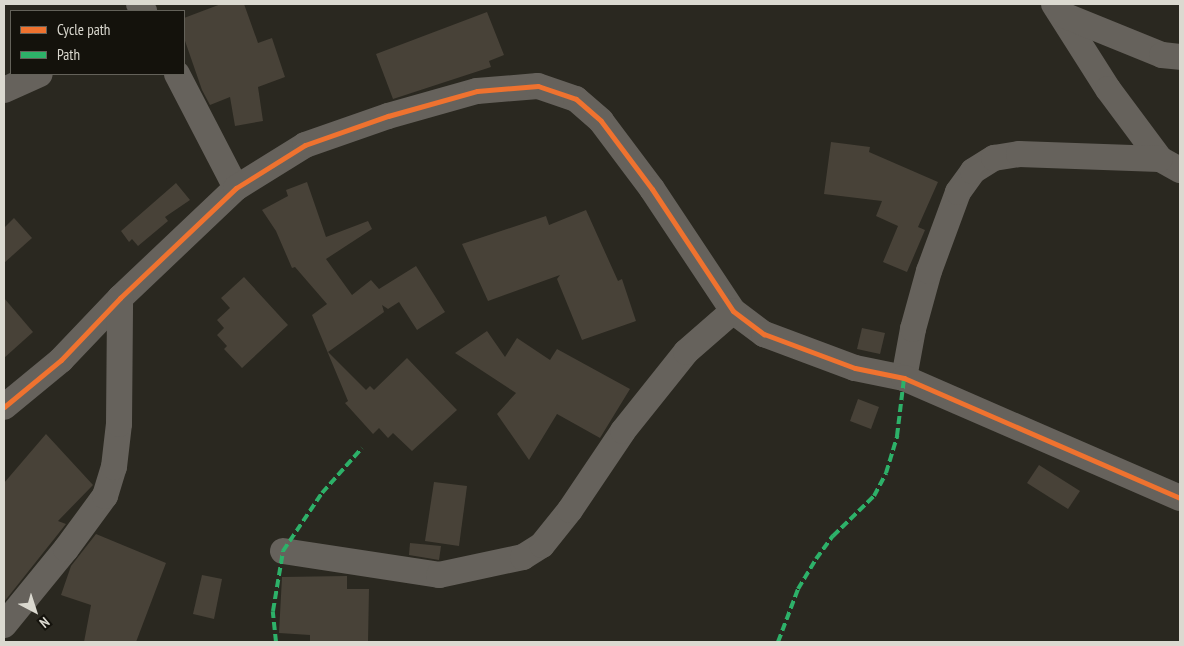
<!DOCTYPE html>
<style>
body{margin:0}
#map{position:relative;width:1184px;height:646px;overflow:hidden;background:#2a2820;font-family:"PT Sans Narrow",sans-serif}
div>[style]{position:absolute}
.building>*{inset:0;background:#484238}
.minor>*{height:26px;margin:-13px;padding:0 13px;transform-origin:13px;border-radius:13px;background:#66625c}
.quiet>*{height:4px;margin-top:-2px;transform-origin:0;background:repeating-linear-gradient(90deg,#2db169 0 8px,transparent 0 12px)}
.cycleway>*{height:5px;margin:-2.5px;padding:0 2.5px;transform-origin:2.5px;border-radius:2.5px;background:#ef722f}
span{translate:-50% -50%;white-space:nowrap;text-align:center;line-height:1.15;-webkit-text-stroke:4px #14120c;paint-order:stroke}
.frame{position:absolute;inset:0;border:5px solid #dbd9d0;pointer-events:none}
.legend{position:absolute;left:10px;top:10px;width:175px;height:65px;box-sizing:border-box;background:#14120c;border:1px solid #64625a;margin:0;padding:6px 9px;list-style:none;font-size:15px;color:#dbd9d0}
.legend li{display:flex;align-items:center;gap:10px;height:25px}
.legend b{width:25px;border:1px solid #64625a}
.north{position:absolute;left:10px;top:586px;width:50px;height:50px;-webkit-text-stroke:4px #14120c;paint-order:stroke;rotate:140deg;font-size:14px;font-weight:700;line-height:20px;text-align:center;color:#dbd9d0}
.north::after{content:'';display:block;margin:auto;width:18px;height:22px;background:#dbd9d0;clip-path:polygon(50% 0,100% 100%,50% 72%,0 100%)}
</style>
<div id="map">
<div class="building">
<i style="clip-path:polygon(221px 4px,244px 4px,258px 43px,272px 38px,285px 77px,258px 87px,263px 121px,235px 126px,230px 97px,210px 105px,202px 90px,184px 38px,184px 18px)"></i>
<i style="clip-path:polygon(487px 12px,504px 55px,489px 61px,491px 67px,393px 99px,376px 54px)"></i>
<i style="clip-path:polygon(831px 142px,870px 147px,869px 152px,938px 182px,918px 227px,925px 230px,907px 272px,883px 262px,898px 226px,876px 216px,882px 201px,824px 194px)"></i>
<i style="clip-path:polygon(307px 182px,326px 237px,368px 221px,372px 229px,326px 259px,352px 295px,371px 280px,379px 289px,416px 266px,445px 312px,417px 330px,399px 302px,388px 309px,382px 305px,384px 312px,328px 352px,366px 390px,370px 386px,374px 390px,407px 358px,457px 410px,412px 451px,393px 433px,388px 438px,379px 428px,373px 434px,345px 403px,348px 401px,312px 315px,327px 304px,295px 267px,292px 268px,276px 231px,262px 210px,288px 196px,286px 190px)"></i>
<i style="clip-path:polygon(176px 183px,190px 200px,165px 217px,168px 221px,138px 246px,132px 239px,129px 242px,121px 231px)"></i>
<i style="clip-path:polygon(586px 210px,618px 281px,622px 279px,636px 321px,582px 340px,557px 279px,560px 275px,488px 301px,462px 244px,546px 216px,549px 225px)"></i>
<i style="clip-path:polygon(14px 218px,32px 238px,4px 263px,4px 228px)"></i>
<i style="clip-path:polygon(244px 277px,288px 325px,242px 368px,224px 349px,227px 346px,217px 335px,224px 328px,217px 320px,230px 308px,221px 298px)"></i>
<i style="clip-path:polygon(4px 298px,33px 332px,4px 358px)"></i>
<i style="clip-path:polygon(862px 328px,885px 333px,880px 354px,857px 349px)"></i>
<i style="clip-path:polygon(487px 331px,505px 357px,517px 338px,550px 360px,557px 349px,630px 389px,600px 438px,557px 414px,529px 460px,497px 414px,516px 393px,455px 353px)"></i>
<i style="clip-path:polygon(858px 399px,879px 407px,871px 429px,850px 421px)"></i>
<i style="clip-path:polygon(46px 434px,93px 485px,58px 521px,66px 524px,4px 602px,4px 483px)"></i>
<i style="clip-path:polygon(1039px 465px,1080px 491px,1068px 509px,1027px 483px)"></i>
<i style="clip-path:polygon(434px 482px,467px 486px,459px 546px,425px 541px)"></i>
<i style="clip-path:polygon(96px 534px,166px 563px,136px 642px,84px 642px,91px 605px,61px 595px,71px 566px)"></i>
<i style="clip-path:polygon(410px 543px,441px 546px,439px 560px,409px 555px)"></i>
<i style="clip-path:polygon(202px 575px,222px 579px,214px 619px,193px 614px)"></i>
<i style="clip-path:polygon(347px 576px,347px 589px,369px 589px,368px 642px,310px 642px,310px 635px,279px 633px,282px 577px)"></i>
</div>
<div class="minor">
<i style="left:139px;top:4px;width:9px;rotate:54deg"></i>
<i style="left:1054px;top:4px;width:101px;rotate:57.6deg"></i>
<i style="left:1108px;top:89px;width:87px;rotate:53.4deg"></i>
<i style="left:1160px;top:159px;width:23px;rotate:29deg"></i>
<i style="left:1061px;top:14px;width:109px;rotate:22.1deg"></i>
<i style="left:1162px;top:55px;width:18px;rotate:6deg"></i>
<i style="left:177px;top:74px;width:128px;rotate:62.6deg"></i>
<i style="left:4px;top:90px;width:39px;rotate:-24deg"></i>
<i style="left:904px;top:378px;width:50px;rotate:-79.6deg"></i>
<i style="left:913px;top:329px;width:60px;rotate:-74.6deg"></i>
<i style="left:929px;top:271px;width:84px;rotate:-69.8deg"></i>
<i style="left:958px;top:192px;width:26px;rotate:-54deg"></i>
<i style="left:973px;top:171px;width:25px;rotate:-32deg"></i>
<i style="left:994px;top:158px;width:25px;rotate:-9deg"></i>
<i style="left:1019px;top:154px;width:141px;rotate:2deg"></i>
<i style="left:4px;top:407px;width:74px;rotate:-39.5deg"></i>
<i style="left:61px;top:360px;width:86px;rotate:-46.4deg"></i>
<i style="left:120px;top:298px;width:160px;rotate:-43.5deg"></i>
<i style="left:236px;top:188px;width:81px;rotate:-31.9deg"></i>
<i style="left:305px;top:145px;width:88px;rotate:-19.3deg"></i>
<i style="left:388px;top:116px;width:92px;rotate:-15.7deg"></i>
<i style="left:477px;top:91px;width:61px;rotate:-4.7deg"></i>
<i style="left:538px;top:86px;width:40px;rotate:18.9deg"></i>
<i style="left:576px;top:99px;width:33px;rotate:41deg"></i>
<i style="left:601px;top:121px;width:85px;rotate:53.1deg"></i>
<i style="left:652px;top:189px;width:146px;rotate:56.4deg"></i>
<i style="left:733px;top:311px;width:39px;rotate:37deg"></i>
<i style="left:764px;top:334px;width:97px;rotate:20.5deg"></i>
<i style="left:855px;top:368px;width:50px;rotate:11.5deg"></i>
<i style="left:904px;top:378px;width:301px;rotate:23.5deg"></i>
<i style="left:283px;top:551px;width:158px;rotate:8.7deg"></i>
<i style="left:439px;top:575px;width:86px;rotate:-12.1deg"></i>
<i style="left:523px;top:557px;width:22px;rotate:-32deg"></i>
<i style="left:542px;top:545px;width:45px;rotate:-51.3deg"></i>
<i style="left:570px;top:510px;width:95px;rotate:-56.1deg"></i>
<i style="left:623px;top:431px;width:101px;rotate:-51.4deg"></i>
<i style="left:686px;top:352px;width:62px;rotate:-41.1deg"></i>
<i style="left:4px;top:625px;width:98px;rotate:-50.8deg"></i>
<i style="left:66px;top:549px;width:66px;rotate:-53.7deg"></i>
<i style="left:105px;top:496px;width:30px;rotate:-73deg"></i>
<i style="left:114px;top:467px;width:43px;rotate:-83.4deg"></i>
<i style="left:119px;top:424px;width:126px;rotate:-89.5deg"></i>
</div>
<div class="quiet">
<i style="left:276px;top:642px;width:31px;rotate:-96deg"></i>
<i style="left:273px;top:611px;width:61px;rotate:-80.5deg"></i>
<i style="left:283px;top:551px;width:70px;rotate:-56.1deg"></i>
<i style="left:322px;top:493px;width:60px;rotate:-48.4deg"></i>
<i style="left:778px;top:642px;width:57px;rotate:-69.3deg"></i>
<i style="left:798px;top:589px;width:35px;rotate:-59deg"></i>
<i style="left:816px;top:559px;width:29px;rotate:-54deg"></i>
<i style="left:833px;top:536px;width:57px;rotate:-44.3deg"></i>
<i style="left:874px;top:496px;width:26px;rotate:-62deg"></i>
<i style="left:886px;top:473px;width:39px;rotate:-73deg"></i>
<i style="left:897px;top:436px;width:58px;rotate:-83.1deg"></i>
</div>
<div class="cycleway">
<i style="left:4px;top:407px;width:74px;rotate:-39.5deg"></i>
<i style="left:61px;top:360px;width:86px;rotate:-46.4deg"></i>
<i style="left:120px;top:298px;width:160px;rotate:-43.5deg"></i>
<i style="left:236px;top:188px;width:81px;rotate:-31.9deg"></i>
<i style="left:305px;top:145px;width:88px;rotate:-19.3deg"></i>
<i style="left:388px;top:116px;width:92px;rotate:-15.7deg"></i>
<i style="left:477px;top:91px;width:61px;rotate:-4.7deg"></i>
<i style="left:538px;top:86px;width:40px;rotate:18.9deg"></i>
<i style="left:576px;top:99px;width:33px;rotate:41deg"></i>
<i style="left:601px;top:121px;width:85px;rotate:53.1deg"></i>
<i style="left:652px;top:189px;width:146px;rotate:56.4deg"></i>
<i style="left:733px;top:311px;width:39px;rotate:37deg"></i>
<i style="left:764px;top:334px;width:97px;rotate:20.5deg"></i>
<i style="left:855px;top:368px;width:50px;rotate:11.5deg"></i>
<i style="left:904px;top:378px;width:301px;rotate:23.5deg"></i>
</div>
<div class="frame"></div>
<ul class="legend">
<li><b style="height:6px;background:#ef722f"></b>Cycle path</li>
<li><b style="height:6px;background:#2db169"></b>Path</li>
</ul>
<div class="north">N</div>
</div>
